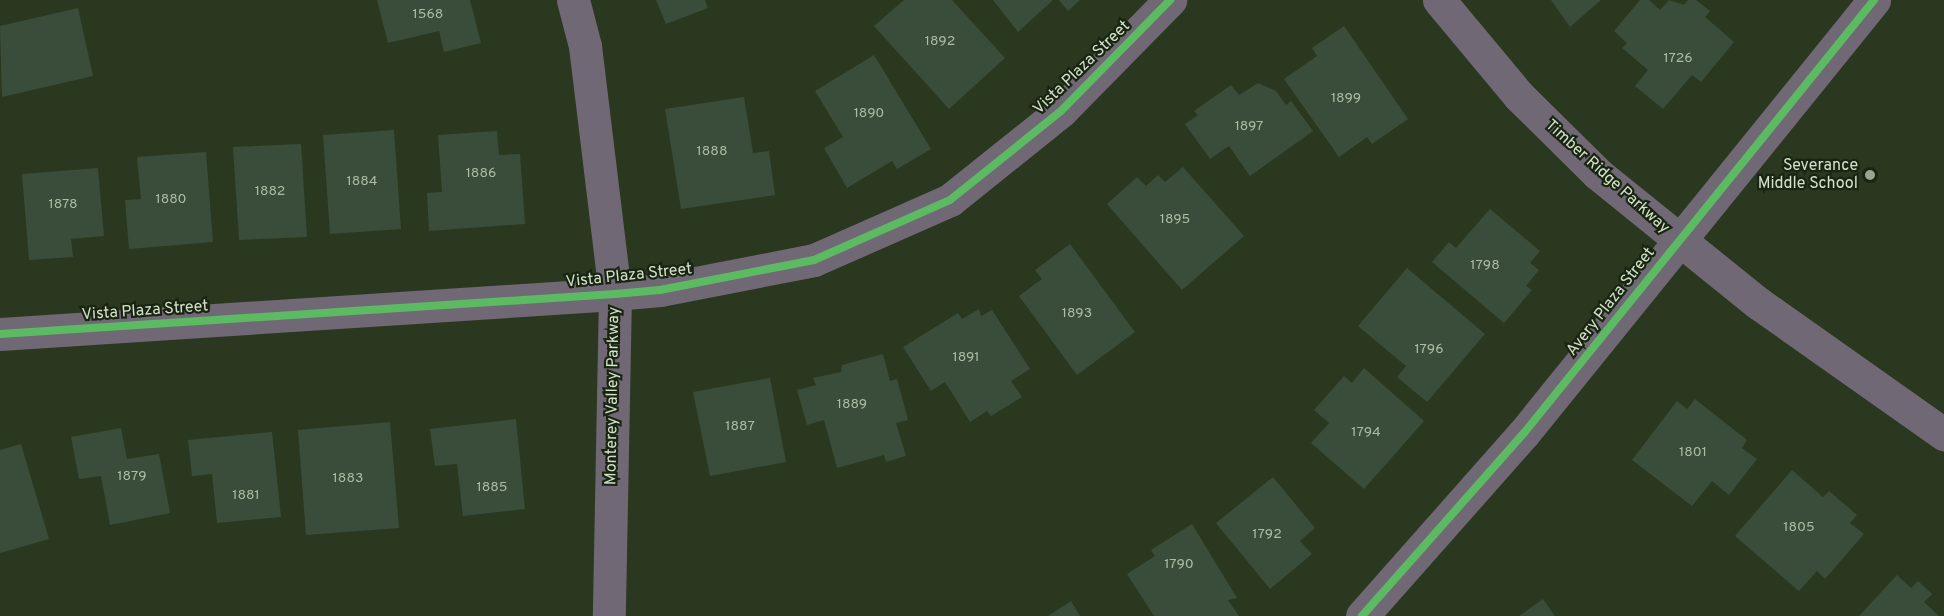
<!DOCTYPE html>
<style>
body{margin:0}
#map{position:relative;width:1944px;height:616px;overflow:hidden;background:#2a3820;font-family:Overpass,sans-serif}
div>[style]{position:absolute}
.building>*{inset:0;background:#394d3a}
.minor>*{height:33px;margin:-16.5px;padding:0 16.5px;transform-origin:16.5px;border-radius:16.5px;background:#716875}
.cycleway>*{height:8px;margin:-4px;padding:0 4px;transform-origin:4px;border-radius:4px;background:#5cba63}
.dots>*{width:16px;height:16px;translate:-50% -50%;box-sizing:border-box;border:3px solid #192512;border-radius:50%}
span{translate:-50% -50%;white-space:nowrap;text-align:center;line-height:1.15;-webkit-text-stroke:4.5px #192512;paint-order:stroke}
.number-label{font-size:14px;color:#acbda5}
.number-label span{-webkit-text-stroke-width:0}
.street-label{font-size:16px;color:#d2e2c9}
.poi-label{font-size:16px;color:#d2e2c9}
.right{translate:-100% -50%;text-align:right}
</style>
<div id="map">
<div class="building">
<i style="clip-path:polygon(377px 0,470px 0,481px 43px,444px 52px,439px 31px,388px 43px)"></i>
<i style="clip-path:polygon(656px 0,705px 0,708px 8px,666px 24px)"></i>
<i style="clip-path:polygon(904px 0,952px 0,1005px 58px,949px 109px,874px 26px)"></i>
<i style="clip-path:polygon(993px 0,1053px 0,1018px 32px)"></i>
<i style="clip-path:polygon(1059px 0,1080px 0,1068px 11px)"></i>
<i style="clip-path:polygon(1551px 0,1601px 0,1570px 27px)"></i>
<i style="clip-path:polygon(1640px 0,1649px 0,1660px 10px,1669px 0,1684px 5px,1688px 0,1696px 0,1710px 11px,1705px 17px,1734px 42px,1701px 82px,1692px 75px,1663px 109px,1635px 86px,1648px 70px,1622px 48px,1627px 43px,1614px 31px)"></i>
<i style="clip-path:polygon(78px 8px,93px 76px,2px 97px,0 26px)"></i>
<i style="clip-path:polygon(1344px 26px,1408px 119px,1372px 144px,1367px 137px,1339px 157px,1284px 79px,1317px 56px,1312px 48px)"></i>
<i style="clip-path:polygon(874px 55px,931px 149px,897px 169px,892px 161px,847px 188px,824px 148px,843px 137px,815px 91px)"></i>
<i style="clip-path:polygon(1258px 83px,1276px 91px,1286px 105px,1291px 101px,1313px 131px,1250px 176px,1229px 146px,1210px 159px,1185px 124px,1198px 115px,1194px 111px,1231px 85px,1239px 95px)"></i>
<i style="clip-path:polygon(744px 97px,753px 153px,769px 151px,775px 195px,681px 209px,665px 109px)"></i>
<i style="clip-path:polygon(394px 130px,401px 229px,330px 234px,323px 135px)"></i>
<i style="clip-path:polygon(497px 131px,499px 155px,520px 154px,525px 224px,429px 231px,427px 193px,442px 192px,438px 135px)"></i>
<i style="clip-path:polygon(301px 144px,307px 237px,239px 240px,233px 147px)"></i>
<i style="clip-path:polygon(206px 152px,213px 242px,129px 249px,125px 200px,141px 199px,137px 157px)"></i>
<i style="clip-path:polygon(1183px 167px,1244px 236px,1182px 290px,1107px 204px,1137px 177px,1146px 186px,1158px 175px,1165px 182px)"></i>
<i style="clip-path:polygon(98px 168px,104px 236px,71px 239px,73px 257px,29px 260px,22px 174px)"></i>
<i style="clip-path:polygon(1490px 209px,1540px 251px,1530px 263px,1539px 270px,1526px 286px,1532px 290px,1504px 323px,1432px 262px,1449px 242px,1456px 248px)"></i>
<i style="clip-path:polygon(1070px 244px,1135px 332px,1077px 375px,1019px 296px,1042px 279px,1035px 270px)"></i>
<i style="clip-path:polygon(1407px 268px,1485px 334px,1427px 402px,1397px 377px,1406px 366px,1358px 326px)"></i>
<i style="clip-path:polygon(979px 309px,981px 316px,992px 310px,1030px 369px,1011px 381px,1022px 397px,991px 416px,987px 411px,970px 422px,945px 382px,931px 391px,903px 347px,958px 313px,962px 319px)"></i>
<i style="clip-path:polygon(883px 354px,890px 381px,897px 379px,908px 420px,896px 423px,906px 456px,886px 462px,884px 455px,837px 468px,824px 420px,807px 425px,797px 390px,816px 385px,813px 378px,841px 372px,842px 365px)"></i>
<i style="clip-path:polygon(1364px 368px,1424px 421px,1364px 489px,1311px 443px,1329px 423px,1314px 410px,1344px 376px,1352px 383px)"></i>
<i style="clip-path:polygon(770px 378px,786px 462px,710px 476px,693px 392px)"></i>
<i style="clip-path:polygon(1695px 399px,1747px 440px,1742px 448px,1757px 459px,1729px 495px,1712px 481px,1692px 506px,1632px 460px,1677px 401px,1687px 409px)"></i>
<i style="clip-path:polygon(516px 419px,525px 509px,463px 516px,457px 464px,435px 466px,430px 429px)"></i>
<i style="clip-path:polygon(390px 422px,399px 528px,306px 535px,298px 430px)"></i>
<i style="clip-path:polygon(121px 428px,127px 459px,159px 454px,170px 513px,110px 525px,101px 476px,79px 479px,71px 437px)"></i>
<i style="clip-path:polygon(272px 432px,281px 517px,217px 523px,212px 474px,192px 476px,188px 440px)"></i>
<i style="clip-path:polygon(21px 444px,49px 539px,0 553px,0 450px)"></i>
<i style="clip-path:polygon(1792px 470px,1823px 497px,1829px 491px,1857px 515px,1850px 523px,1864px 534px,1825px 579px,1817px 571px,1799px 591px,1735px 536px)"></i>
<i style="clip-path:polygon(1273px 477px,1315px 528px,1300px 541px,1312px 554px,1270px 589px,1216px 523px)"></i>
<i style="clip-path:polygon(1192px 524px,1237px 598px,1228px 600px,1239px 616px,1154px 616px,1127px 574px,1155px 556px,1151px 550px)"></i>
<i style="clip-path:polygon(1897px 575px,1911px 588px,1918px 581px,1932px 594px,1924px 602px,1939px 616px,1859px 616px)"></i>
<i style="clip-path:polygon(1543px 599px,1555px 616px,1519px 616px)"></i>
<i style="clip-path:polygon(1071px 601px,1080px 616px,1048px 616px)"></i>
</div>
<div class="minor">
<i style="left:573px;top:0;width:48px;rotate:75.4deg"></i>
<i style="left:585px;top:46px;width:250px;rotate:83.1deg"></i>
<i style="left:615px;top:294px;width:322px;rotate:91.1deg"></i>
<i style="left:1439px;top:0;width:125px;rotate:50.2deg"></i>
<i style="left:1519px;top:96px;width:111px;rotate:44.6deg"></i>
<i style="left:1598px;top:174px;width:206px;rotate:38.9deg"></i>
<i style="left:1758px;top:303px;width:228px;rotate:35.2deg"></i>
<i style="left:0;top:334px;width:616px;rotate:-3.72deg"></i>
<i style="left:615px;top:294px;width:45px;rotate:-5.1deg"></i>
<i style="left:660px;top:290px;width:157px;rotate:-11deg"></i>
<i style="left:814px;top:260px;width:149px;rotate:-23.8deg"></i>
<i style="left:950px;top:200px;width:142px;rotate:-38.7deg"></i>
<i style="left:1061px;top:111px;width:156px;rotate:-45.5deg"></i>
<i style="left:1362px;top:616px;width:244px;rotate:-48.5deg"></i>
<i style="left:1524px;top:433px;width:557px;rotate:-51.05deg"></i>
</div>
<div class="cycleway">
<i style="left:0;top:334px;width:616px;rotate:-3.72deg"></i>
<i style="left:615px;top:294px;width:45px;rotate:-5.1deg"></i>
<i style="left:660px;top:290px;width:157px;rotate:-11deg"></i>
<i style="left:814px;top:260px;width:149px;rotate:-23.8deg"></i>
<i style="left:950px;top:200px;width:142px;rotate:-38.7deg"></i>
<i style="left:1061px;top:111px;width:156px;rotate:-45.5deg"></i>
<i style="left:1362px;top:616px;width:244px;rotate:-48.5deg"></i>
<i style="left:1524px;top:433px;width:557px;rotate:-51.05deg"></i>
</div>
<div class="dots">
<i style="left:1870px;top:175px;background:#97a68e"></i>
</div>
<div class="number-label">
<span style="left:428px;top:15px">1568</span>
<span style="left:940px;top:42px">1892</span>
<span style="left:1678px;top:59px">1726</span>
<span style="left:1346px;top:99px">1899</span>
<span style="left:869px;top:114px">1890</span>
<span style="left:1249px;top:127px">1897</span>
<span style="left:712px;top:152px">1888</span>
<span style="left:481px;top:174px">1886</span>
<span style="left:362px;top:182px">1884</span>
<span style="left:270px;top:192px">1882</span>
<span style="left:171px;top:200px">1880</span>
<span style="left:63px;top:205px">1878</span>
<span style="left:1175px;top:220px">1895</span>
<span style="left:1485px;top:266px">1798</span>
<span style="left:1077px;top:314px">1893</span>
<span style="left:1429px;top:350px">1796</span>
<span style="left:966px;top:358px">1891</span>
<span style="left:852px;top:405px">1889</span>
<span style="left:740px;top:427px">1887</span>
<span style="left:1366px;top:433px">1794</span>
<span style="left:1693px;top:453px">1801</span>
<span style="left:132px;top:477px">1879</span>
<span style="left:348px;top:479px">1883</span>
<span style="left:492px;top:488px">1885</span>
<span style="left:246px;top:496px">1881</span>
<span style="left:1799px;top:528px">1805</span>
<span style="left:1267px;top:535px">1792</span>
<span style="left:1179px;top:565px">1790</span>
</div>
<div class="street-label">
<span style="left:1082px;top:68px;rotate:-44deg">Vista Plaza Street</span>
<span style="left:1607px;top:177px;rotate:42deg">Timber Ridge Parkway</span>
<span style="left:629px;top:276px;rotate:-6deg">Vista Plaza Street</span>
<span style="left:1611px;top:302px;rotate:-52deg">Avery Plaza Street</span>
<span style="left:145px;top:311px;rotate:-4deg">Vista Plaza Street</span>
<span style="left:613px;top:396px;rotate:-89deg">Monterey Valley Parkway</span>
</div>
<div class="poi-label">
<span class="right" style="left:1858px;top:175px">Severance<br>Middle School</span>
</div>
</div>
